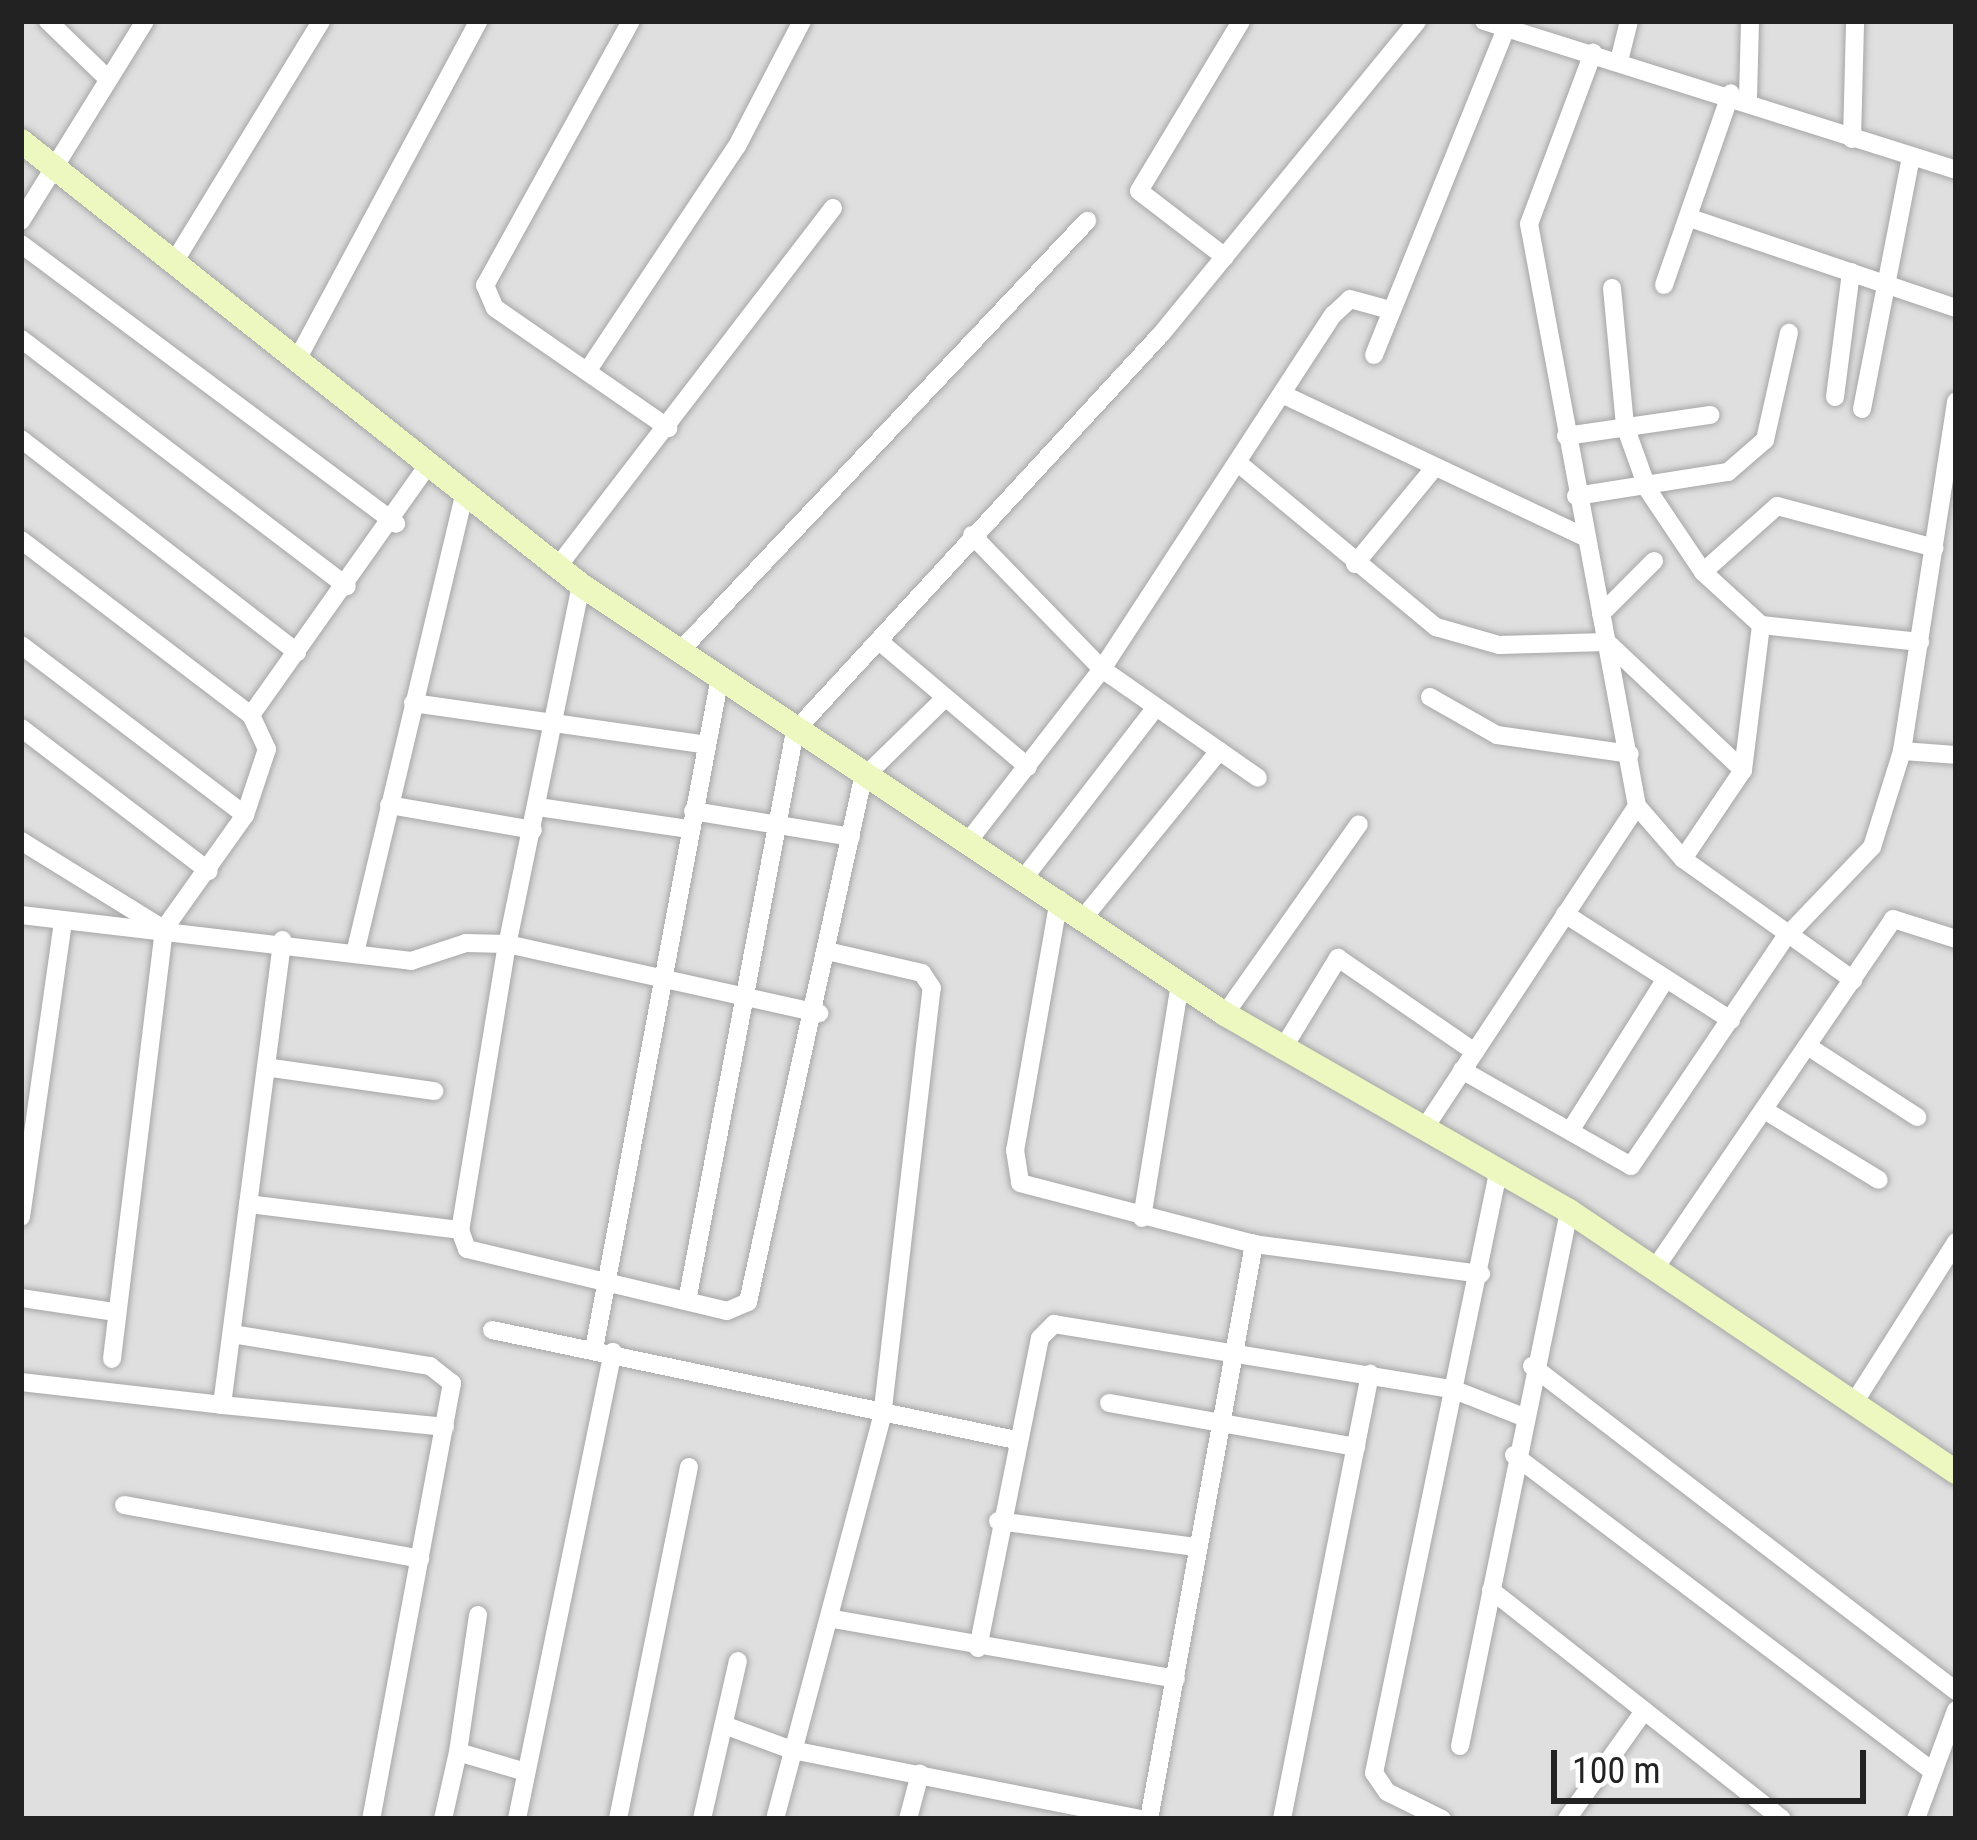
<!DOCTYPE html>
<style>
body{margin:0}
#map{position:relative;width:1977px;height:1840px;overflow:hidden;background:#f2f0e9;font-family:"Roboto Condensed",sans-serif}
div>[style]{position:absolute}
.residential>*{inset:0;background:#e0dfdf}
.roads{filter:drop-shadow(0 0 3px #a6a6a6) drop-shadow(0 0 3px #a6a6a6)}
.street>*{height:18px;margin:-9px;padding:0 9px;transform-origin:9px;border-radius:9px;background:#fff}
.secondary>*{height:24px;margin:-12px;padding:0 12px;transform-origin:12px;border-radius:12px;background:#edf8c1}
span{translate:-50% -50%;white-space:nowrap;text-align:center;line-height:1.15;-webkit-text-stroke:9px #fff;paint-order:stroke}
.frame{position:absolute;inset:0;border:24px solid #222;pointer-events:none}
.scale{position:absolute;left:1551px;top:1750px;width:315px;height:54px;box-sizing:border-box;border:6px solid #222;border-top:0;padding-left:15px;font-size:36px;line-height:42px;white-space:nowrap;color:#222;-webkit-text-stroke:9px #fff;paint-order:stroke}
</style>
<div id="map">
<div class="residential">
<i style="clip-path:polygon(21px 21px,1956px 21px,1956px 1819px,21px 1819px)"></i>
</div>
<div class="roads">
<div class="street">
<i style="left:48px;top:21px;width:83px;rotate:44deg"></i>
<i style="left:631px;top:21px;width:302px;rotate:118.9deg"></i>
<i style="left:485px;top:285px;width:25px;rotate:67deg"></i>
<i style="left:495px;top:308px;width:211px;rotate:34.7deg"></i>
<i style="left:1484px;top:21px;width:495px;rotate:17.5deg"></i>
<i style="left:1619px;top:61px;width:41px;rotate:-76deg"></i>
<i style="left:1748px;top:98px;width:77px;rotate:-88.5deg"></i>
<i style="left:1852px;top:139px;width:118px;rotate:-88.5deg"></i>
<i style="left:1690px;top:218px;width:281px;rotate:18.7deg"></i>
<i style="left:21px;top:221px;width:235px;rotate:-58.2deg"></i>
<i style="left:21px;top:244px;width:468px;rotate:36.7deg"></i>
<i style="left:1225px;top:257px;width:108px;rotate:-142.5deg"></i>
<i style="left:1139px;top:191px;width:198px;rotate:-59deg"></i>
<i style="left:176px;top:259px;width:279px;rotate:-58.6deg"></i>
<i style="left:1664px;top:285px;width:203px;rotate:-70.8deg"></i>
<i style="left:1612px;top:288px;width:139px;rotate:84.6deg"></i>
<i style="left:1625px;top:426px;width:68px;rotate:70.2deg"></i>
<i style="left:1648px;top:490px;width:99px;rotate:56.1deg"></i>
<i style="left:1703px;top:572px;width:79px;rotate:42.4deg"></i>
<i style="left:1761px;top:625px;width:160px;rotate:6.1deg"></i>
<i style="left:21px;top:339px;width:409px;rotate:37.2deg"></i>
<i style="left:1374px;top:355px;width:355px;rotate:-68deg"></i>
<i style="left:299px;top:356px;width:380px;rotate:-61.8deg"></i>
<i style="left:588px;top:370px;width:269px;rotate:-56.4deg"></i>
<i style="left:737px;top:146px;width:141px;rotate:-62.5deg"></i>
<i style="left:1282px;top:394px;width:335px;rotate:25.3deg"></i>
<i style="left:1835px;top:397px;width:126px;rotate:-82.7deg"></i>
<i style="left:1862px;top:409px;width:257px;rotate:-79deg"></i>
<i style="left:1566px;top:436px;width:146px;rotate:-8.3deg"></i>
<i style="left:21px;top:439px;width:349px;rotate:37.7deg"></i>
<i style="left:1237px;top:462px;width:259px;rotate:39.7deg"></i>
<i style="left:1436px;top:627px;width:66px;rotate:15.9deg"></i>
<i style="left:1499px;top:645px;width:108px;rotate:-1.6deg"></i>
<i style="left:1607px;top:642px;width:187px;rotate:43.3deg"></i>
<i style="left:1576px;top:496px;width:154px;rotate:-9deg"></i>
<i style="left:1728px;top:472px;width:49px;rotate:-40.9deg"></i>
<i style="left:1765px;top:440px;width:110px;rotate:-77.4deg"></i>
<i style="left:972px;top:535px;width:187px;rotate:45.9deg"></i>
<i style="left:1102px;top:669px;width:190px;rotate:34.9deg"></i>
<i style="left:21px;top:540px;width:289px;rotate:37.3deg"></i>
<i style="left:251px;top:715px;width:38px;rotate:65deg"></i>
<i style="left:267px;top:749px;width:70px;rotate:108.4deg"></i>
<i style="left:245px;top:815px;width:140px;rotate:125.4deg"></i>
<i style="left:164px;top:929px;width:433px;rotate:96.9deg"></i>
<i style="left:1355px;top:564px;width:118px;rotate:-50.5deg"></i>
<i style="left:559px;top:565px;width:450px;rotate:-52.5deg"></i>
<i style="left:1703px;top:572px;width:99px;rotate:-41.7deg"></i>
<i style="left:1777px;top:506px;width:163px;rotate:14.9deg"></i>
<i style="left:581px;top:585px;width:367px;rotate:101.6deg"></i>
<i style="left:507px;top:944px;width:290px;rotate:99.3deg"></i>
<i style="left:460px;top:1230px;width:20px;rotate:70deg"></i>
<i style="left:467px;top:1249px;width:267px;rotate:13.4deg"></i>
<i style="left:727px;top:1311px;width:23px;rotate:-23deg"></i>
<i style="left:748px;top:1302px;width:536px;rotate:-77.62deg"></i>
<i style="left:863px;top:778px;width:115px;rotate:-44.3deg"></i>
<i style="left:1601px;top:614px;width:75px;rotate:-45deg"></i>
<i style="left:879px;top:641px;width:195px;rotate:40.2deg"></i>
<i style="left:21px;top:645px;width:281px;rotate:37.2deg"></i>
<i style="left:681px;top:650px;width:591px;rotate:-46.58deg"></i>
<i style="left:1430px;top:697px;width:77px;rotate:29.6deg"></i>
<i style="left:1497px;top:735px;width:134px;rotate:8.1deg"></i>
<i style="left:413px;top:703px;width:292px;rotate:8.1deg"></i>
<i style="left:251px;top:715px;width:306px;rotate:-54.7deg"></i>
<i style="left:21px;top:728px;width:236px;rotate:37.3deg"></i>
<i style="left:1902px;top:751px;width:54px;rotate:4.2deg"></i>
<i style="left:389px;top:805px;width:146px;rotate:9.8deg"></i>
<i style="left:1637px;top:806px;width:70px;rotate:49deg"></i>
<i style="left:1683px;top:859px;width:209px;rotate:35.4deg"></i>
<i style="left:538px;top:807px;width:153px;rotate:8.3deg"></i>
<i style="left:693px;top:811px;width:160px;rotate:9.3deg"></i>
<i style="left:21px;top:841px;width:163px;rotate:31.7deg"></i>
<i style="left:967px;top:843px;width:220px;rotate:-52.2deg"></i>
<i style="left:1102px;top:669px;width:423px;rotate:-56.9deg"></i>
<i style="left:1333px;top:315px;width:23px;rotate:-43deg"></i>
<i style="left:1350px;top:299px;width:41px;rotate:15.4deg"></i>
<i style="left:1683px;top:859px;width:107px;rotate:-56deg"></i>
<i style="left:1743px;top:770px;width:146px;rotate:-82.9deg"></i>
<i style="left:1024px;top:878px;width:216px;rotate:-52.3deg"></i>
<i style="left:1059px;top:899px;width:255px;rotate:99.9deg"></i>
<i style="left:1015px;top:1150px;width:33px;rotate:81deg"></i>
<i style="left:1020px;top:1183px;width:242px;rotate:14.6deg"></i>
<i style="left:1254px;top:1244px;width:229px;rotate:7.5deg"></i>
<i style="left:1565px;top:914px;width:197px;rotate:32.6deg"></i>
<i style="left:21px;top:915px;width:393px;rotate:6.7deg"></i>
<i style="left:411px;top:961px;width:58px;rotate:-18.1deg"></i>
<i style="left:466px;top:943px;width:41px;rotate:1.4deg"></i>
<i style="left:507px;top:944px;width:320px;rotate:12.5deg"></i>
<i style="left:1085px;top:916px;width:213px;rotate:-50.9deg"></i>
<i style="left:356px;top:949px;width:467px;rotate:-76.6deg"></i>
<i style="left:1225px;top:1014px;width:232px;rotate:-54.8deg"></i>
<i style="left:1809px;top:1047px;width:129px;rotate:32.9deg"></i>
<i style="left:1282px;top:1050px;width:108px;rotate:-58.7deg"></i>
<i style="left:1338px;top:958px;width:166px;rotate:34.5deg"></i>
<i style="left:272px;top:1068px;width:164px;rotate:8.1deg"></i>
<i style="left:1462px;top:1070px;width:194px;rotate:29.6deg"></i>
<i style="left:1631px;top:1166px;width:275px;rotate:-56deg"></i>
<i style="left:1785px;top:938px;width:126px;rotate:-46.3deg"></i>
<i style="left:1872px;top:847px;width:101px;rotate:-72.6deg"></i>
<i style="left:1902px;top:751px;width:354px;rotate:-81.2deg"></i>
<i style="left:1766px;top:1111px;width:132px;rotate:31.4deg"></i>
<i style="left:1424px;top:1129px;width:387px;rotate:-56.6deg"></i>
<i style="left:1637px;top:806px;width:592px;rotate:-100.51deg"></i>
<i style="left:1529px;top:224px;width:183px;rotate:-69.5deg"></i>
<i style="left:1570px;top:1131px;width:176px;rotate:-57.8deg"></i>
<i style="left:248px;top:1204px;width:214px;rotate:7deg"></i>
<i style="left:21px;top:1217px;width:299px;rotate:-81.9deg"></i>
<i style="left:1142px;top:1218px;width:238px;rotate:-80.8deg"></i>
<i style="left:1656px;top:1267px;width:421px;rotate:-55.7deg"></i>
<i style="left:1893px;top:919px;width:66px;rotate:17.6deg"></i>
<i style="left:21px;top:1298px;width:95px;rotate:8.5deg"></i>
<i style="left:687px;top:1301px;width:580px;rotate:-79.27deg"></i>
<i style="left:795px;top:731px;width:541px;rotate:-47.32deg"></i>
<i style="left:1162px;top:333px;width:403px;rotate:-50.7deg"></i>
<i style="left:492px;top:1330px;width:535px;rotate:11.86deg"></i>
<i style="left:232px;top:1334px;width:201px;rotate:9.2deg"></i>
<i style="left:430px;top:1366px;width:28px;rotate:38deg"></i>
<i style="left:452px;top:1383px;width:443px;rotate:100.5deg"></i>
<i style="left:594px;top:1349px;width:684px;rotate:-79.38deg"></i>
<i style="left:1532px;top:1366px;width:534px;rotate:37.47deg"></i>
<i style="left:21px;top:1382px;width:202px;rotate:6.5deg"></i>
<i style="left:222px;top:1405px;width:469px;rotate:-82.6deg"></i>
<i style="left:1857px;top:1398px;width:185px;rotate:-57.6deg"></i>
<i style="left:1109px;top:1403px;width:251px;rotate:10.1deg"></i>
<i style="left:222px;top:1405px;width:224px;rotate:5.6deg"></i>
<i style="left:1514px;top:1455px;width:523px;rotate:37.07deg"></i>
<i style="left:124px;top:1505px;width:301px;rotate:10.3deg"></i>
<i style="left:998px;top:1521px;width:200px;rotate:7.5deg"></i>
<i style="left:1491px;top:1590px;width:370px;rotate:38.2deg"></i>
<i style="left:478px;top:1615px;width:138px;rotate:98.3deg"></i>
<i style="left:458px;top:1752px;width:71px;rotate:16.4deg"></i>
<i style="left:833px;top:1619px;width:348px;rotate:9.9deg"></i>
<i style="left:978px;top:1648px;width:316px;rotate:-78.7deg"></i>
<i style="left:1040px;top:1338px;width:20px;rotate:-45deg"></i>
<i style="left:1054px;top:1324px;width:403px;rotate:9.3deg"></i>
<i style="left:1452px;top:1389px;width:74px;rotate:21.4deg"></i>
<i style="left:724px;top:1725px;width:72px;rotate:20.2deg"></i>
<i style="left:792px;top:1750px;width:357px;rotate:11.2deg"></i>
<i style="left:1460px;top:1746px;width:546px;rotate:-78.48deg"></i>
<i style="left:443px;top:1819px;width:69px;rotate:-77.4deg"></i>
<i style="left:517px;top:1819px;width:477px;rotate:-78.4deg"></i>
<i style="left:618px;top:1819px;width:359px;rotate:-78.6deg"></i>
<i style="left:702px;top:1819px;width:162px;rotate:-77.2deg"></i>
<i style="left:775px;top:1819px;width:416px;rotate:-75.1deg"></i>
<i style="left:882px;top:1417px;width:432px;rotate:-83.4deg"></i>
<i style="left:932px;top:988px;width:18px;rotate:-124deg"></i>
<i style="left:922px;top:973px;width:93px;rotate:-167deg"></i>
<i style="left:908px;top:1819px;width:47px;rotate:-75.1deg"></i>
<i style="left:1149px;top:1819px;width:585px;rotate:-79.65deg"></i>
<i style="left:1282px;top:1819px;width:454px;rotate:-78.8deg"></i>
<i style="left:1442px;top:1819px;width:61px;rotate:-153.9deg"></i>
<i style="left:1387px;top:1792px;width:23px;rotate:-124deg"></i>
<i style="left:1374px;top:1773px;width:618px;rotate:-78.33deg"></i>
<i style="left:1567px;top:1819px;width:133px;rotate:-54.5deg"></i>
<i style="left:1916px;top:1819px;width:116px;rotate:-69.8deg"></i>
</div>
<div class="secondary">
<i style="left:21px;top:141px;width:715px;rotate:38.41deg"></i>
<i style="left:581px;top:585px;width:774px;rotate:33.67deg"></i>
<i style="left:1225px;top:1014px;width:396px;rotate:29.8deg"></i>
<i style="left:1569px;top:1211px;width:467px;rotate:34deg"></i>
</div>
</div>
<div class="frame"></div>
<div class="scale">100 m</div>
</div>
